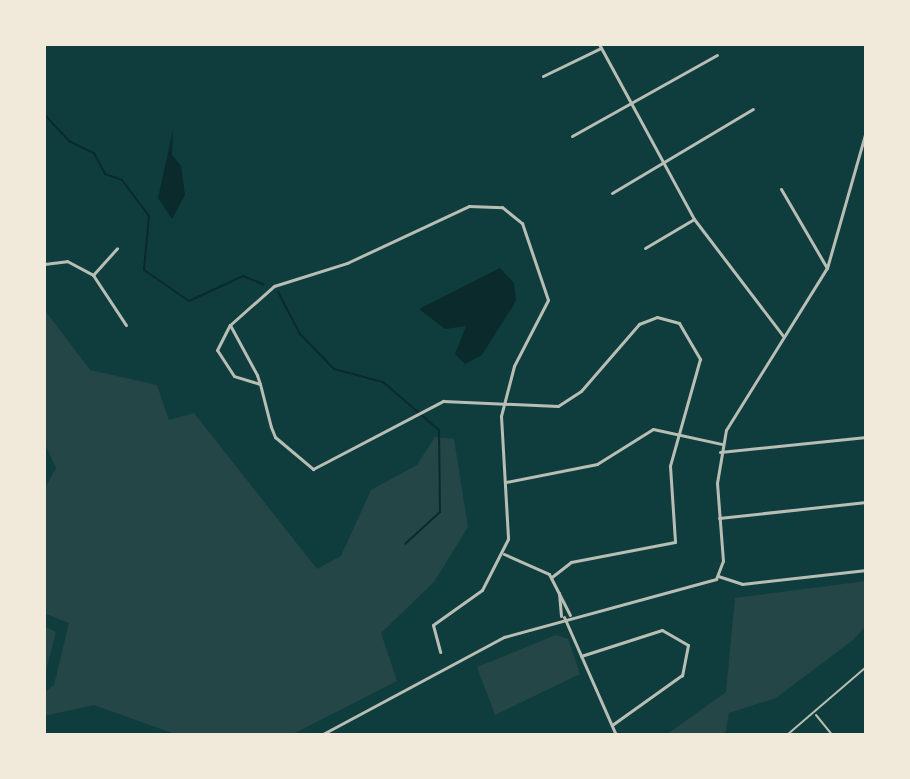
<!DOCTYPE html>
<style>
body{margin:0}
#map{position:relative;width:910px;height:779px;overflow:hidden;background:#0f3d3e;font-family:"Public Sans",sans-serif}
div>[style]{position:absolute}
.green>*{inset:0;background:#244646}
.water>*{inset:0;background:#0a2a2b}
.stream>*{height:2px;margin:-1px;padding:0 1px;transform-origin:1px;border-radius:1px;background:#0a2a2b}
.service>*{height:2px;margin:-1px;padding:0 1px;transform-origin:1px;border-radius:1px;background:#b8beb3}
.minor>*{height:3px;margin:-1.5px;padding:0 1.5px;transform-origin:1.5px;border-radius:1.5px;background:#b8beb3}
span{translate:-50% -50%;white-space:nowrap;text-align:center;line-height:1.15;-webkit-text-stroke:8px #f1e9da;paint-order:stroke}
.frame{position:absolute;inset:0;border:46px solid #f1e9da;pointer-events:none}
</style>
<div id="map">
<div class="green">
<i style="clip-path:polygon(44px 309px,90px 370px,157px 385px,169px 420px,194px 413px,317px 569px,341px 556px,371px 490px,417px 465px,435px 437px,454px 439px,468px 527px,434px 582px,381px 633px,397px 681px,291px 735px,178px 735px,94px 705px,44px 716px,44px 693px,54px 685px,69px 623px,44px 613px,44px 490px,56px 468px,44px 442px)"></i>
<i style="clip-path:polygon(866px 581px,866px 626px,853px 640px,776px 698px,729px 713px,725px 735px,666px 735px,726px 692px,735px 598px)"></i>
<i style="clip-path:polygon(44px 626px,56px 632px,44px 678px)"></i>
<i style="clip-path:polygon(556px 635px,568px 639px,580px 674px,495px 715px,477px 667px)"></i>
</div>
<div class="water">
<i style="clip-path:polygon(173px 130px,172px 155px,181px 166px,185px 195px,172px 219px,158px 198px)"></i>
<i style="clip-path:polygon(500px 268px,514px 283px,516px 301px,482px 355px,465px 364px,455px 354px,466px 326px,445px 329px,419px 309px)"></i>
</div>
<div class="stream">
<i style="left:44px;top:114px;width:37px;rotate:47deg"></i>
<i style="left:69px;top:141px;width:28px;rotate:26deg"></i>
<i style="left:94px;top:153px;width:24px;rotate:62deg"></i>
<i style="left:105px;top:174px;width:18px;rotate:19deg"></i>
<i style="left:122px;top:180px;width:45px;rotate:53.1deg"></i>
<i style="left:149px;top:216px;width:54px;rotate:95.3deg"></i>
<i style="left:144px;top:270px;width:55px;rotate:34.6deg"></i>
<i style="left:189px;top:301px;width:60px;rotate:-24.8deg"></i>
<i style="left:243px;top:276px;width:22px;rotate:22deg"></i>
<i style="left:278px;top:292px;width:47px;rotate:62.4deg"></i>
<i style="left:300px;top:334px;width:49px;rotate:45.8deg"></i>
<i style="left:334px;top:369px;width:51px;rotate:14.9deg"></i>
<i style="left:383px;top:382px;width:74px;rotate:40.6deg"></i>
<i style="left:439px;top:430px;width:82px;rotate:89.3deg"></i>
<i style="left:440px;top:512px;width:47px;rotate:137.6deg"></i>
</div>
<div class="service">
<i style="left:816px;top:715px;width:26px;rotate:51deg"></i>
<i style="left:787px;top:735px;width:104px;rotate:-40.7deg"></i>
</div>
<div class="minor">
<i style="left:599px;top:44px;width:199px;rotate:61.5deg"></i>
<i style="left:694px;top:219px;width:147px;rotate:52.7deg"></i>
<i style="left:543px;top:76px;width:64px;rotate:-25.8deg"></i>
<i style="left:572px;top:136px;width:166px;rotate:-29.2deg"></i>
<i style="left:781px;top:189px;width:91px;rotate:59.8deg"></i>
<i style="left:612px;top:193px;width:164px;rotate:-30.8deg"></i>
<i style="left:645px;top:248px;width:57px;rotate:-30.6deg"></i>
<i style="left:44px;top:264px;width:23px;rotate:-7deg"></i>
<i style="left:67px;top:261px;width:30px;rotate:28deg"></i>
<i style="left:93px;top:275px;width:60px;rotate:56.6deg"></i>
<i style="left:93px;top:275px;width:36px;rotate:-48deg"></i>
<i style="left:230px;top:325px;width:59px;rotate:-41.6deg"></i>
<i style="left:274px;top:286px;width:77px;rotate:-17.5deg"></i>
<i style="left:347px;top:263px;width:135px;rotate:-25deg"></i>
<i style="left:469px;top:206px;width:33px;rotate:2deg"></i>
<i style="left:502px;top:207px;width:26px;rotate:39deg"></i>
<i style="left:522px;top:223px;width:81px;rotate:71.3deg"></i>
<i style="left:548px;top:300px;width:74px;rotate:117.3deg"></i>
<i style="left:514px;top:366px;width:52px;rotate:104.6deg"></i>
<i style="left:501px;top:416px;width:123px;rotate:86.7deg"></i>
<i style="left:508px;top:539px;width:57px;rotate:117deg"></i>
<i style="left:482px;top:590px;width:60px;rotate:144.5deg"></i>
<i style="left:433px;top:625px;width:28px;rotate:75deg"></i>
<i style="left:260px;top:384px;width:27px;rotate:-163deg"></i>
<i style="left:234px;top:376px;width:31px;rotate:-123deg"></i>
<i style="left:217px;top:350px;width:28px;rotate:-63deg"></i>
<i style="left:230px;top:325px;width:57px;rotate:61.6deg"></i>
<i style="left:257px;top:375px;width:9px;rotate:72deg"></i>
<i style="left:260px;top:384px;width:44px;rotate:75.7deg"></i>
<i style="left:271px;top:427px;width:11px;rotate:68deg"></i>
<i style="left:275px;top:437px;width:50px;rotate:40.1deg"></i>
<i style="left:313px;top:469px;width:147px;rotate:-27.6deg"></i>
<i style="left:443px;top:401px;width:115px;rotate:2.5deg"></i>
<i style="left:558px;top:406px;width:27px;rotate:-33deg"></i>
<i style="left:581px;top:391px;width:89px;rotate:-49.1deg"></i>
<i style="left:639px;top:324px;width:19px;rotate:-21deg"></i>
<i style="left:657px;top:317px;width:23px;rotate:15deg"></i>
<i style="left:679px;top:323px;width:42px;rotate:59.7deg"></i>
<i style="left:700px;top:359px;width:111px;rotate:105.7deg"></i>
<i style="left:670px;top:466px;width:76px;rotate:86.2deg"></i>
<i style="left:675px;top:542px;width:106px;rotate:169.1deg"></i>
<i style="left:571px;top:562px;width:24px;rotate:142deg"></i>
<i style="left:720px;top:452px;width:147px;rotate:-5.9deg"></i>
<i style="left:506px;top:482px;width:93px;rotate:-11.2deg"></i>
<i style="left:597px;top:464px;width:66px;rotate:-32deg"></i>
<i style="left:653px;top:429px;width:71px;rotate:12.3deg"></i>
<i style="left:719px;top:518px;width:148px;rotate:-6.2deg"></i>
<i style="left:504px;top:554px;width:49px;rotate:24deg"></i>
<i style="left:549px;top:574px;width:46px;rotate:62.9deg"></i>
<i style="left:718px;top:576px;width:25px;rotate:18deg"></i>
<i style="left:742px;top:584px;width:125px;rotate:-6.4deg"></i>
<i style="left:559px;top:593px;width:23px;rotate:85deg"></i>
<i style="left:564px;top:617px;width:129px;rotate:66.2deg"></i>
<i style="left:581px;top:656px;width:85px;rotate:-17.8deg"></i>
<i style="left:662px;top:630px;width:30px;rotate:30deg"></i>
<i style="left:688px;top:645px;width:31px;rotate:101deg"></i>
<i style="left:682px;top:675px;width:86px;rotate:144.5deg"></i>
<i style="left:321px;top:735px;width:208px;rotate:-28.2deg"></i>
<i style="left:504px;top:637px;width:220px;rotate:-15.3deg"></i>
<i style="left:716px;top:579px;width:19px;rotate:-69deg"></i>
<i style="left:723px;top:561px;width:78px;rotate:-94.4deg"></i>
<i style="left:717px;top:483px;width:54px;rotate:-80.4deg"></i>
<i style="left:726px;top:430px;width:191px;rotate:-58.1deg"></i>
<i style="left:827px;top:268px;width:142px;rotate:-74.1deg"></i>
</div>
<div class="frame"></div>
</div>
